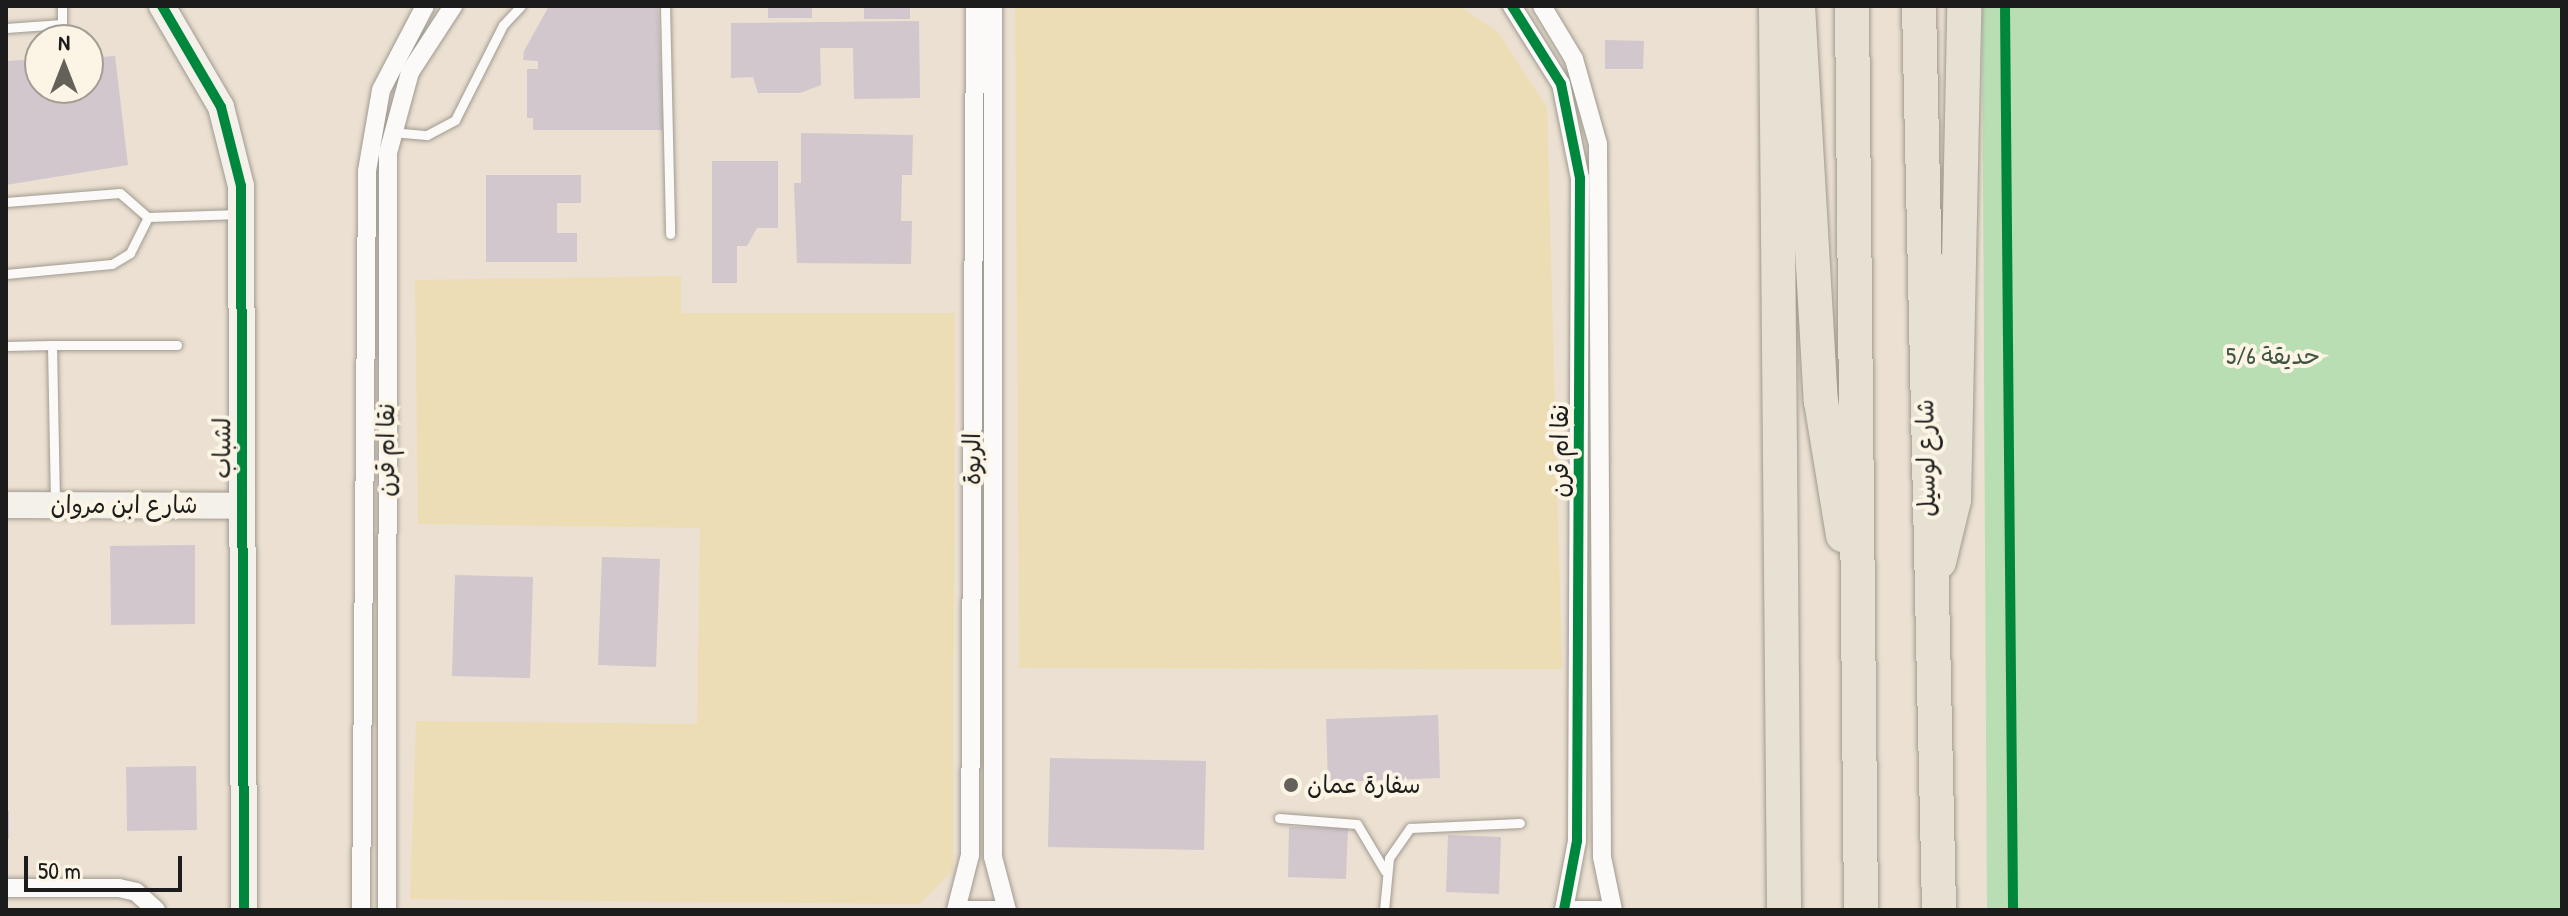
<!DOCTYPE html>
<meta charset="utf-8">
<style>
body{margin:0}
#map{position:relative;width:2568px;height:916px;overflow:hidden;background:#ebe0d1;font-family:"Patrick Hand","Playpen Sans Arabic",sans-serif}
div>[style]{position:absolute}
.green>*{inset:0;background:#badeb3}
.sand>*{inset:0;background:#edddb5}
.building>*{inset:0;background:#d1c7cd}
.roads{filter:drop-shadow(0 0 2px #a09a91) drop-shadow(0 0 2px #a09a91)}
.lane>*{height:9px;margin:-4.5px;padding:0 4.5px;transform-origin:4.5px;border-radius:4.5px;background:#fcfaf8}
.street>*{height:18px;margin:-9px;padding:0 9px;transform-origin:9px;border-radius:9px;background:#fcfaf8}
.secondary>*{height:26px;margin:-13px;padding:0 13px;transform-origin:13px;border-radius:13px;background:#f4f0ea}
.highway>*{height:34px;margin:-17px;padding:0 17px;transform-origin:17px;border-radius:17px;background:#e7e1d4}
.cycleway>*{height:10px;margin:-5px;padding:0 5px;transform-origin:5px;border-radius:5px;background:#00873e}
.dots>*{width:22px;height:22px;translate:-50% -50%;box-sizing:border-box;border:4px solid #fcf5e5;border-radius:50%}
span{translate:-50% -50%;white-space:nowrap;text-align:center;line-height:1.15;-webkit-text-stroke:8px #fcf5e5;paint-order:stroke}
.park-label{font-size:24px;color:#3f5642}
.street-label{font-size:24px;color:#1c1c1c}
.poi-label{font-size:24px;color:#1c1c1c}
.left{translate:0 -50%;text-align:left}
.frame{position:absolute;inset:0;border:8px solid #1c1c1c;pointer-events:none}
.north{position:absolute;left:24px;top:24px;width:80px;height:80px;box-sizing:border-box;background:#fcf5e5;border:2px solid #a29e95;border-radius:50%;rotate:0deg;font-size:22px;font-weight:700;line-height:32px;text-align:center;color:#1c1c1c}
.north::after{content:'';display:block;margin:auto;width:28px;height:36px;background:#64615b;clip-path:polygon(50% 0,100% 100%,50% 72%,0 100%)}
.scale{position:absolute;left:24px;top:856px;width:158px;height:36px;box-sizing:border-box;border:4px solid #1c1c1c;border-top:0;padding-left:10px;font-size:24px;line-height:28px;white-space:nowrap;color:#1c1c1c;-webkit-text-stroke:6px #fcf5e5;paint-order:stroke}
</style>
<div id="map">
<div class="green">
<i style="clip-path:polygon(1982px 6px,2562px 6px,2562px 910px,1987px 910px)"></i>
</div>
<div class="sand">
<i style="clip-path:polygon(1015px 6px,1459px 6px,1498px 32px,1547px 108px,1562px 669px,1019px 668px)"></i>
<i style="clip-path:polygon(681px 276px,681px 313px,955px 313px,953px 870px,920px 904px,410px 899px,416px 721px,697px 724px,700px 528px,418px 524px,415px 280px)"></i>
</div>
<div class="building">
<i style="clip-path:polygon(549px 6px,658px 8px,663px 130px,533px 130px,533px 118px,527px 118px,527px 69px,538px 69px,538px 61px,523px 60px,524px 51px)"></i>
<i style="clip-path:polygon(768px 6px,812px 6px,812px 18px,768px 18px)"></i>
<i style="clip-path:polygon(864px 6px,910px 6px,910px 19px,864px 19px)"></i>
<i style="clip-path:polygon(919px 21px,920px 98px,854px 99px,853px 48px,820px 48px,821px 85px,800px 93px,758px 93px,753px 77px,731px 78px,731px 23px)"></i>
<i style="clip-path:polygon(1605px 40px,1644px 41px,1643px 69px,1605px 69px)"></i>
<i style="clip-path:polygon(115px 56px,128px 165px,6px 185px,6px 61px,40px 59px,40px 88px,88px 88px,88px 58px)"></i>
<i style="clip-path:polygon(801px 133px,913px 135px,912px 175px,902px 175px,901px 221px,912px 221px,911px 264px,797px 263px,794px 183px,801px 183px)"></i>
<i style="clip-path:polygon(712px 161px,778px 161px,778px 228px,757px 228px,747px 246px,737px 246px,737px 283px,712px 283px)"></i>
<i style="clip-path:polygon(486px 175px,581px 175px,581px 203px,557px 203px,557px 233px,577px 233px,577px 262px,486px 262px)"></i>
<i style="clip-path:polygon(195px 545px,195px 624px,111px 625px,110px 546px)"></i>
<i style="clip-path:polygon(602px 557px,660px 559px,656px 667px,598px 665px)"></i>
<i style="clip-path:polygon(455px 575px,533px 577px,530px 678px,452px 676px)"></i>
<i style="clip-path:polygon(1438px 715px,1440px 778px,1328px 782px,1326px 719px)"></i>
<i style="clip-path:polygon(1050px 758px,1206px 761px,1204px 850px,1048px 847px)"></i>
<i style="clip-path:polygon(196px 766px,197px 830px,127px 831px,126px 767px)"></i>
<i style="clip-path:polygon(6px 811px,9px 811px,9px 839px,6px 839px)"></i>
<i style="clip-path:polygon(1289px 827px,1348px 828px,1346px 879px,1288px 877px)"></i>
<i style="clip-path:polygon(1448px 835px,1501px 837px,1499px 894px,1446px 892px)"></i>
</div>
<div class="roads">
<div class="lane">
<i style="left:665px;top:6px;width:228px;rotate:88.7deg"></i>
<i style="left:6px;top:28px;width:56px;rotate:-4.1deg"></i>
<i style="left:62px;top:24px;width:18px;rotate:-90deg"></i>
<i style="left:391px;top:132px;width:36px;rotate:5deg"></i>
<i style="left:427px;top:135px;width:32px;rotate:-28deg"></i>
<i style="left:455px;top:120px;width:106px;rotate:-63.2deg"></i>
<i style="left:503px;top:25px;width:26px;rotate:-47deg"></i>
<i style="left:6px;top:202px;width:114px;rotate:-4.5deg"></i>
<i style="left:120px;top:193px;width:37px;rotate:41deg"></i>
<i style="left:148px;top:217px;width:92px;rotate:-1.9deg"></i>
<i style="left:6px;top:274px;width:106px;rotate:-5.4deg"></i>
<i style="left:112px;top:264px;width:21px;rotate:-31deg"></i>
<i style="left:130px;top:253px;width:40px;rotate:-63.4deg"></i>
<i style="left:52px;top:345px;width:125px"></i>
<i style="left:6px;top:346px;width:46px;rotate:-1.2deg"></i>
<i style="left:52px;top:345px;width:156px;rotate:88.9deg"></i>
<i style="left:1279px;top:818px;width:78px;rotate:4.4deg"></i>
<i style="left:1357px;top:824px;width:55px;rotate:59.2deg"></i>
<i style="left:1384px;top:910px;width:52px;rotate:-84.5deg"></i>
<i style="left:1389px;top:858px;width:37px;rotate:-55deg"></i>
<i style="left:1410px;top:828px;width:110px;rotate:-2.6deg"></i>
</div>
<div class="street">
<i style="left:993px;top:6px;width:851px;rotate:90deg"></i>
<i style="left:993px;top:857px;width:55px;rotate:75.2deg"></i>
<i style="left:1512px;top:6px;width:92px;rotate:57.9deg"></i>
<i style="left:1561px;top:84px;width:96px;rotate:78.6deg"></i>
<i style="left:1580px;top:178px;width:663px;rotate:90.26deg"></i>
<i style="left:1577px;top:841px;width:70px;rotate:100.7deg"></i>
<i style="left:1542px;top:6px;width:62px;rotate:58.9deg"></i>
<i style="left:1574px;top:59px;width:88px;rotate:74.2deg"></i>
<i style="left:1598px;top:144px;width:713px;rotate:89.68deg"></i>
<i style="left:1602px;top:857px;width:54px;rotate:78.3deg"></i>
<i style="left:6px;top:888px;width:113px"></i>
<i style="left:119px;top:888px;width:17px;rotate:13deg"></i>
<i style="left:136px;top:892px;width:27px;rotate:42deg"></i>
<i style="left:361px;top:910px;width:739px;rotate:-89.53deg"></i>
<i style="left:367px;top:171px;width:82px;rotate:-80.2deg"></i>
<i style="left:381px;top:90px;width:95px;rotate:-62.4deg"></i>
<i style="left:387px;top:910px;width:757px;rotate:-89.92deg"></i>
<i style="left:388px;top:153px;width:84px;rotate:-74.8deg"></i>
<i style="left:410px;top:72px;width:79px;rotate:-56.9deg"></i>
<i style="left:956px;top:910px;width:57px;rotate:-75.7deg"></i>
<i style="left:970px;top:855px;width:849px;rotate:-89.66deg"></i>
<i style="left:966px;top:910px;width:33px"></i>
<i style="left:1573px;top:910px;width:35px"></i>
</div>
<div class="secondary">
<i style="left:162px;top:6px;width:117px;rotate:59.7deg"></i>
<i style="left:221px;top:107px;width:81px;rotate:75.8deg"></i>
<i style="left:241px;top:186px;width:724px;rotate:89.76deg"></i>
<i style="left:6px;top:505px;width:236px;rotate:0.2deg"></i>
</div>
<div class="highway">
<i style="left:1776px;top:6px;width:904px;rotate:89.49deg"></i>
<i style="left:1798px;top:6px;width:396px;rotate:86.7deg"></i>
<i style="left:1821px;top:401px;width:136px;rotate:80.7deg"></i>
<i style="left:1852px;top:6px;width:904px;rotate:89.43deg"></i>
<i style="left:1919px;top:6px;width:904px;rotate:88.73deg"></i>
<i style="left:1939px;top:562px;width:64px;rotate:-76.4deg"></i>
<i style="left:1954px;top:500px;width:494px;rotate:-88.8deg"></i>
</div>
</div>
<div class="cycleway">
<i style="left:162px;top:6px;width:117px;rotate:59.7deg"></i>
<i style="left:221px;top:107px;width:81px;rotate:75.8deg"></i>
<i style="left:241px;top:186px;width:724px;rotate:89.76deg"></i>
<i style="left:1512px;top:6px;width:92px;rotate:57.9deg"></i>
<i style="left:1561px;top:84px;width:96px;rotate:78.6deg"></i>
<i style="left:1580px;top:178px;width:663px;rotate:90.26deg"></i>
<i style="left:1577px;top:841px;width:70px;rotate:100.7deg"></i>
<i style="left:2005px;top:6px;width:904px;rotate:89.49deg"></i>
</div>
<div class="dots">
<i style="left:1291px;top:785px;background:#64615b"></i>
</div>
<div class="park-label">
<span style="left:2273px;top:356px">حديقة 5/6</span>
</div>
<div class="street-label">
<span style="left:222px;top:448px;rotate:-90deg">لشباب</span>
<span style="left:386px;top:450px;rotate:-90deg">نقا ام قرن</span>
<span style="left:1560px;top:451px;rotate:-90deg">نقا ام قرن</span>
<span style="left:1926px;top:458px;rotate:-91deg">شارع لوسيل</span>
<span style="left:972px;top:459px;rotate:-90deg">الربوة</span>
<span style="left:124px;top:505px">شارع ابن مروان</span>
</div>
<div class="poi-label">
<span class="left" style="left:1307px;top:785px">سفارة عمان</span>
</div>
<div class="frame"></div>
<div class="north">N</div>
<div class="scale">50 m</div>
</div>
